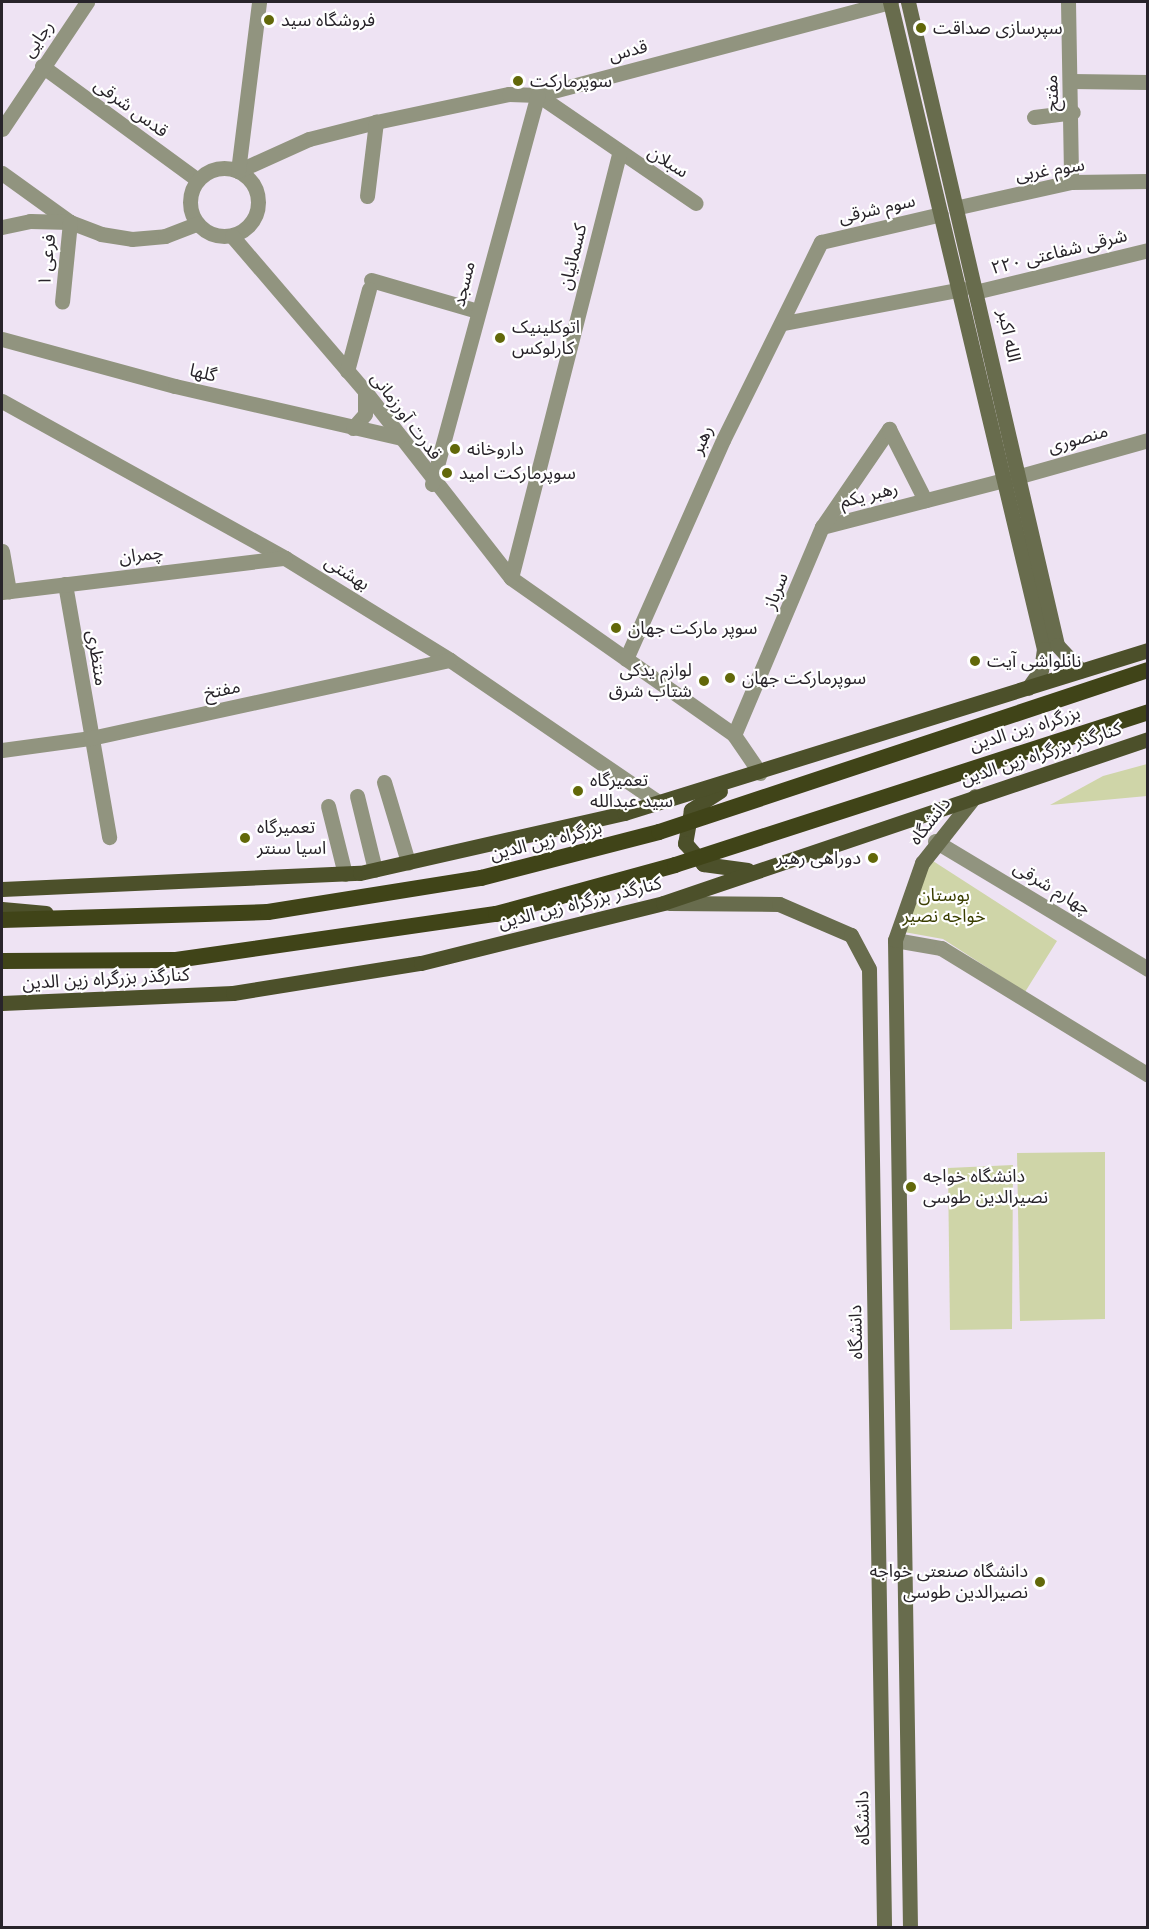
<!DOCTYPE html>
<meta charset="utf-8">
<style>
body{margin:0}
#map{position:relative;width:1149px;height:1929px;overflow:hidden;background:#eee3f3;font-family:Mulish,"Noto Sans Arabic",sans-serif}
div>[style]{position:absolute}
.green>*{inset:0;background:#cfd5a8}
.minor>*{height:15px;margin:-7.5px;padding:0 7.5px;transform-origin:7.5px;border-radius:7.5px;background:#91947f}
.minor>.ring{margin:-7.5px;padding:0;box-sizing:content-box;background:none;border:15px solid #91947f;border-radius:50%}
.secondary>*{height:15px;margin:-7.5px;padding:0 7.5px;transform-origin:7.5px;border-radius:7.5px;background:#686c4d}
.primary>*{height:15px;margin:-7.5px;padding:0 7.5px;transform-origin:7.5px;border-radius:7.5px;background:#4c502a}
.trunk>*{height:16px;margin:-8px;padding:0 8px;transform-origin:8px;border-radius:8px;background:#404418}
.trunk-bridge>*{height:16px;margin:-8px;padding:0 8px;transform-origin:8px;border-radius:8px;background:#404418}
.dots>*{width:16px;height:16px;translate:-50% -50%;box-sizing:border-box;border:3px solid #fff;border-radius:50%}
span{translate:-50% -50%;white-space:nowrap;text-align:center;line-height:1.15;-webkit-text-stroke:4.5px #fff;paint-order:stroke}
.poi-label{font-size:18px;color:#28242a}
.left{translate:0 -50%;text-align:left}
.right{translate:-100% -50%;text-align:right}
.street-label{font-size:18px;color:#28242a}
.park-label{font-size:18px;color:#3a3e00}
.frame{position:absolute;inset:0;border:3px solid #28242a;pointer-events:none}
</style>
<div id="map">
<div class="green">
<i style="clip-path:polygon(1147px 764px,1147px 796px,1050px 805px,1103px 776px)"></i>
<i style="clip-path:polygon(933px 861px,1057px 941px,1025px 992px,943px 939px,904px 932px,912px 889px)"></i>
<i style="clip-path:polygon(1105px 1152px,1105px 1319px,1020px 1321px,1017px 1153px)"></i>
<i style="clip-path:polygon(1013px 1165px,1012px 1329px,950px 1330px,948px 1168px)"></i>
</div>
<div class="minor">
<i style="left:1068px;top:2px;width:180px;rotate:89deg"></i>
<i style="left:42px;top:66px;width:193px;rotate:36.2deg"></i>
<i style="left:1071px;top:81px;width:77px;rotate:0.7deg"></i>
<i style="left:538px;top:95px;width:191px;rotate:34.4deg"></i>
<i style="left:1034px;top:117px;width:39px;rotate:-7deg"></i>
<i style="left:2px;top:129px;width:153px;rotate:-56.2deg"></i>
<i class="ring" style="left:190px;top:168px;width:53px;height:53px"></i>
<i style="left:238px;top:171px;width:78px;rotate:-24.3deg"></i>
<i style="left:309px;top:139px;width:69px;rotate:-14.2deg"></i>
<i style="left:376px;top:122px;width:136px;rotate:-11.9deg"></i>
<i style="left:509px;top:94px;width:29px;rotate:2deg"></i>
<i style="left:538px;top:95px;width:365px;rotate:-14.8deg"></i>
<i style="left:238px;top:171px;width:170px;rotate:-82.9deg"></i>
<i style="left:2px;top:173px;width:84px;rotate:35.8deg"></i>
<i style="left:70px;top:222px;width:33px;rotate:21deg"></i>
<i style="left:101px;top:234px;width:31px;rotate:9deg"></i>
<i style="left:132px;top:239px;width:33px;rotate:-5deg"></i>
<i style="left:165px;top:236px;width:34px;rotate:-21deg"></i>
<i style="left:367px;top:196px;width:75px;rotate:-83.1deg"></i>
<i style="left:959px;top:207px;width:115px;rotate:-12.6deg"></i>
<i style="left:1071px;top:182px;width:77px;rotate:-0.7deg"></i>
<i style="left:2px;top:227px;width:29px;rotate:-12deg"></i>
<i style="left:30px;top:221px;width:40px;rotate:1.4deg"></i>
<i style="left:70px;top:222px;width:80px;rotate:95.7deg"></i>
<i style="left:232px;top:236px;width:204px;rotate:49.4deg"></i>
<i style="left:365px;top:391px;width:237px;rotate:52deg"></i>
<i style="left:511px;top:578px;width:273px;rotate:35.1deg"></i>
<i style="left:734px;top:735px;width:46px;rotate:55.6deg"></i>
<i style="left:371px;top:280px;width:111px;rotate:16.2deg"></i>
<i style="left:979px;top:291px;width:174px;rotate:-13.6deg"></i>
<i style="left:784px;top:323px;width:182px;rotate:-10.8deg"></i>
<i style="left:2px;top:339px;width:179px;rotate:15.2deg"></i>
<i style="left:175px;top:386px;width:229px;rotate:12.9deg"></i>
<i style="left:347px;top:371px;width:85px;rotate:-75deg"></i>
<i style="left:2px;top:401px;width:324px;rotate:29deg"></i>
<i style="left:285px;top:558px;width:194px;rotate:31.7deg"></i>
<i style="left:450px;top:660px;width:252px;rotate:34.3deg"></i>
<i style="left:353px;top:428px;width:18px;rotate:-49deg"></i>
<i style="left:365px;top:414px;width:23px;rotate:-90deg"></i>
<i style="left:1020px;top:476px;width:133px;rotate:-15.7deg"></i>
<i style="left:432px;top:484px;width:403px;rotate:-74.8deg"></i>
<i style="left:822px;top:527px;width:191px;rotate:-14.5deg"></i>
<i style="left:2px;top:551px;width:41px;rotate:80.1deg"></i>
<i style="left:511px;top:578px;width:438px;rotate:-75.7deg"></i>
<i style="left:65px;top:584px;width:257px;rotate:80.1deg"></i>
<i style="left:2px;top:592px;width:285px;rotate:-6.9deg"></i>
<i style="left:626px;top:659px;width:240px;rotate:-66.1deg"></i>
<i style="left:723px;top:440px;width:221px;rotate:-63.7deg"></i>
<i style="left:821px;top:242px;width:123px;rotate:-13.1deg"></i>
<i style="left:734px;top:735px;width:226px;rotate:-67.1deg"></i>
<i style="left:822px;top:527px;width:119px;rotate:-55.6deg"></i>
<i style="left:889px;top:429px;width:80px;rotate:63.1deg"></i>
<i style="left:2px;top:750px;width:90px;rotate:-7.7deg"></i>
<i style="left:91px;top:738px;width:367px;rotate:-12.3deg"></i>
<i style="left:384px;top:782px;width:84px;rotate:73.3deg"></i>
<i style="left:357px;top:796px;width:76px;rotate:76.3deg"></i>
<i style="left:328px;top:806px;width:70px;rotate:76deg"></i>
<i style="left:935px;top:841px;width:249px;rotate:31deg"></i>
<i style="left:895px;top:940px;width:47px;rotate:9.9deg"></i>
<i style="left:941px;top:948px;width:243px;rotate:31.5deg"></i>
</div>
<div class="secondary">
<i style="left:890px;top:2px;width:665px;rotate:76.61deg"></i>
<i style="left:1044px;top:649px;width:21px;rotate:98deg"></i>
<i style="left:1041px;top:670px;width:22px;rotate:126deg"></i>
<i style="left:908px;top:2px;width:660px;rotate:76.95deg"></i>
<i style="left:1057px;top:645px;width:35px;rotate:47deg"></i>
<i style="left:669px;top:903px;width:110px;rotate:0.5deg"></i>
<i style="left:779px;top:904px;width:78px;rotate:23.3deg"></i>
<i style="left:851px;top:935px;width:38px;rotate:62deg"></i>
<i style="left:869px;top:969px;width:959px;rotate:89.1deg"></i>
<i style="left:910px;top:1928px;width:988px;rotate:-90.87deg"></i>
<i style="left:895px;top:940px;width:82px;rotate:-70.7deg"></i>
<i style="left:922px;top:863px;width:85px;rotate:-51.7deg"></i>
</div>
<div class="primary">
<i style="left:720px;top:791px;width:35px;rotate:147deg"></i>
<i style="left:691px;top:810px;width:34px;rotate:100deg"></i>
<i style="left:685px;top:843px;width:28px;rotate:49deg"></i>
<i style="left:703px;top:864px;width:45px;rotate:7.6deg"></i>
<i style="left:2px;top:889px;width:358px;rotate:-2.6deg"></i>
<i style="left:360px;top:873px;width:271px;rotate:-12.8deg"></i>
<i style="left:624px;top:813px;width:549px;rotate:-17.28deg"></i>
<i style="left:2px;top:909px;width:44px;rotate:5.2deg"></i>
<i style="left:2px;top:1003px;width:231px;rotate:-2.5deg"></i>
<i style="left:233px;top:993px;width:190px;rotate:-9.1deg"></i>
<i style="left:421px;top:963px;width:249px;rotate:-13.9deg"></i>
<i style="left:663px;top:903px;width:512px;rotate:-18.68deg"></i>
</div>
<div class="trunk">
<i style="left:2px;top:920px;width:266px;rotate:-1.7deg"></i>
<i style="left:268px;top:912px;width:216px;rotate:-9.1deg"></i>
<i style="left:2px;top:961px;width:174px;rotate:-0.3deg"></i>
<i style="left:176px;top:960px;width:323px;rotate:-8.2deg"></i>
</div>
<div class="trunk-bridge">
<i style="left:481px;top:878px;width:184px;rotate:-14.5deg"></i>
<i style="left:659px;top:832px;width:515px;rotate:-18.33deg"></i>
<i style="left:496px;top:914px;width:186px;rotate:-15.3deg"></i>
<i style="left:675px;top:865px;width:497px;rotate:-17.9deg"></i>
</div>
<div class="dots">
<i style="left:269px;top:20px;background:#626809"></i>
<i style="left:921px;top:28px;background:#626809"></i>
<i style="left:518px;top:81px;background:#626809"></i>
<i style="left:500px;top:338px;background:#626809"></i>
<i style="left:455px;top:449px;background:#626809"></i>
<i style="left:447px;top:473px;background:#626809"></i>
<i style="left:616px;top:628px;background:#626809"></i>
<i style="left:975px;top:661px;background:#626809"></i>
<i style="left:730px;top:678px;background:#626809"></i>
<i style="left:704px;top:681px;background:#626809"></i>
<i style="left:578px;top:791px;background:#626809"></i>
<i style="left:245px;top:838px;background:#626809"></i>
<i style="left:873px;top:858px;background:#626809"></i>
<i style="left:911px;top:1187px;background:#626809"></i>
<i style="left:1040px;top:1582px;background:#626809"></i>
</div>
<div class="poi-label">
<span class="left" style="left:281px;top:20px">فروشگاه سید</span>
<span class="left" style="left:933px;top:28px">سپرسازی صداقت</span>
<span class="left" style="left:530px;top:81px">سوپرمارکت</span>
<span class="left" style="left:512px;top:338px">اتوکلینیک<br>کارلوکس</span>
<span class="left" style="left:467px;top:449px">داروخانه</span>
<span class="left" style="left:459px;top:473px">سوپرمارکت امید</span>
<span class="left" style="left:628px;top:628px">سوپر مارکت جهان</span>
<span class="left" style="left:987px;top:661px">نانلواشی آیت</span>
<span class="right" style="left:692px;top:681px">لوازم یدکی<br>شتاب شرق</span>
<span class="left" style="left:742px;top:678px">سوپرمارکت جهان</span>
<span class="left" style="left:590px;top:791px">تعمیرگاه<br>سید عبدالله</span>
<span class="left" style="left:257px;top:838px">تعمیرگاه<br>اسیا سنتر</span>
<span class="right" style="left:861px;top:858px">دوراهی رهبر</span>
<span class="left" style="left:923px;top:1187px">دانشگاه خواجه<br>نصیرالدین طوسی</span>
<span class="right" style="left:1028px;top:1582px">دانشگاه صنعتی خواجه<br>نصیرالدین طوسی</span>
</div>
<div class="street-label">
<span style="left:38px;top:39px;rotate:-55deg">رجایی</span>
<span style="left:628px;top:51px;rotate:-15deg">قدس</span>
<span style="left:1052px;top:93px;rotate:-92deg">مفتح</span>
<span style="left:131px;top:108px;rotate:36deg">قدس شرقی</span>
<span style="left:668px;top:162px;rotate:32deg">سبلان</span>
<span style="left:1050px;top:170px;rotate:-9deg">سوم غربی</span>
<span style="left:877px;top:209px;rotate:-13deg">سوم شرقی</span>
<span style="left:1059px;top:252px;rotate:-14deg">۲۲۰ شرقی شفاعتی</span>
<span style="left:573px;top:257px;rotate:-76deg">کسمائیان</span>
<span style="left:47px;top:260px;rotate:-84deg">فرعی ۱</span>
<span style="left:464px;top:284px;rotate:-76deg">مسجد</span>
<span style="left:1009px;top:336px;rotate:78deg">الله اکبر</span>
<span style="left:203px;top:373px;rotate:14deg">گلها</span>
<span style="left:406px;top:416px;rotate:53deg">قدرت آورزمانی</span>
<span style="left:1078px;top:439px;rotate:-16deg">منصوری</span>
<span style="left:702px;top:440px;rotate:-66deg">رهبر</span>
<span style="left:869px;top:495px;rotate:-14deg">رهبر یکم</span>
<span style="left:141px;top:555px;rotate:-7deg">چمران</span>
<span style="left:347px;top:573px;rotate:32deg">بهشتی</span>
<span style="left:776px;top:591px;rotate:-68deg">سرباز</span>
<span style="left:97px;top:658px;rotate:81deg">منتظری</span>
<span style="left:222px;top:690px;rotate:-12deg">مفتخ</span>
<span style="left:1025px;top:729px;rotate:-17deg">بزرگراه زین الدین</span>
<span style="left:1041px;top:754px;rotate:-18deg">کنارگذر بزرگراه زین الدین</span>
<span style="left:930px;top:821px;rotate:-52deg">دانشگاه</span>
<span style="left:546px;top:841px;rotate:-14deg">بزرگراه زین الدین</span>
<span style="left:1052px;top:888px;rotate:31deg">چهارم شرقی</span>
<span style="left:580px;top:903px;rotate:-14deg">کنارگذر بزرگراه زین الدین</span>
<span style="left:106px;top:979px;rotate:-3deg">کنارگذر بزرگراه زین الدین</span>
<span style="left:856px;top:1332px;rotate:-91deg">دانشگاه</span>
<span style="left:863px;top:1818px;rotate:-91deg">دانشگاه</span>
</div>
<div class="park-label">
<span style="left:944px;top:906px">بوستان<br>خواجه نصیر</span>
</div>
<div class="frame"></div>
</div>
